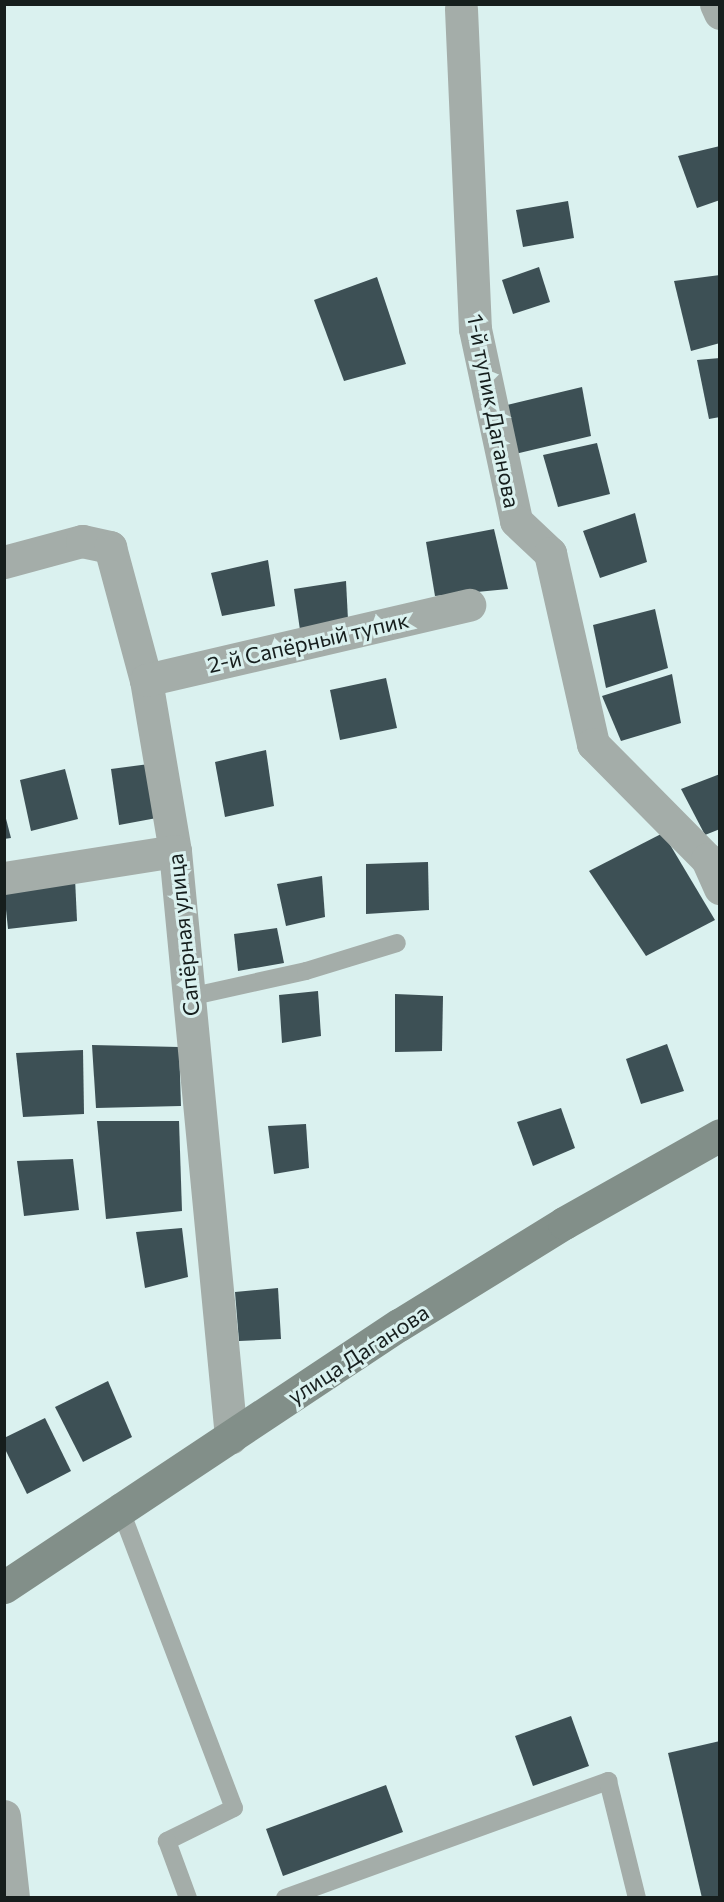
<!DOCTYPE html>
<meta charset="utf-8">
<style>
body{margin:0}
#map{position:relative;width:724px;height:1902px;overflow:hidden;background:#daf1ef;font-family:Commissioner,sans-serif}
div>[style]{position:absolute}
.building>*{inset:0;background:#3d5055}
.service>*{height:18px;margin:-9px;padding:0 9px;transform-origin:9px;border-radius:9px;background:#a4ada9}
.minor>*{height:33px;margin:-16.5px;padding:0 16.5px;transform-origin:16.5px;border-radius:16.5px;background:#a4ada9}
.secondary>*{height:33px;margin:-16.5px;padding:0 16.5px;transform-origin:16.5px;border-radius:16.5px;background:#828f89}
span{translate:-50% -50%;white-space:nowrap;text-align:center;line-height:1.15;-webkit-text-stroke:6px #daf1ef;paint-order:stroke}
.street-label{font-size:22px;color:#161e1d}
.frame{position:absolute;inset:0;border:6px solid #161e1d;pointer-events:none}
</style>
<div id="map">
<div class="building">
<i style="clip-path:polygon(720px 146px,720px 200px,697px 208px,678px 156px)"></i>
<i style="clip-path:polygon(568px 201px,574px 238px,523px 247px,516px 210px)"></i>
<i style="clip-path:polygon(539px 267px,550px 302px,513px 314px,502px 280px)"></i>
<i style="clip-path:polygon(720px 275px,720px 343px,691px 351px,674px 281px)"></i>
<i style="clip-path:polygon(377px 277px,406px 364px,344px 381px,314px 300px)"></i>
<i style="clip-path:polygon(720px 358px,720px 417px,709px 419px,697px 360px)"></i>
<i style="clip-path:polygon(582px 387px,591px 436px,515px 454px,503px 406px)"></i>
<i style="clip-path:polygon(597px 443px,610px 494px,558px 507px,543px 455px)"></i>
<i style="clip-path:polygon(635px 513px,647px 562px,600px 578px,583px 531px)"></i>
<i style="clip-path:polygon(494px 529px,508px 589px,435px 596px,426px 542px)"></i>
<i style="clip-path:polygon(268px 560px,275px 606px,222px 616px,211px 573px)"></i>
<i style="clip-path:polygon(346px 581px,348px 620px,300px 630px,294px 589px)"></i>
<i style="clip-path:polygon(655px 609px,668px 668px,606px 688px,593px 625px)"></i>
<i style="clip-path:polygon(672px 674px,681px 723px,621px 741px,602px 696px)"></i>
<i style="clip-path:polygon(386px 678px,397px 728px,340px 740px,330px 690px)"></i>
<i style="clip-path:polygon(266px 750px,274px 806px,225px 817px,215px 762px)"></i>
<i style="clip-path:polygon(149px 764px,162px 817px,119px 825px,111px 769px)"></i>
<i style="clip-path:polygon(65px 769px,78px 819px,31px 831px,20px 780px)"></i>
<i style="clip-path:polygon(720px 774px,720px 829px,705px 835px,681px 789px)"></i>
<i style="clip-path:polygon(4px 811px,11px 838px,4px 839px)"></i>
<i style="clip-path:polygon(663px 833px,715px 920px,646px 956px,589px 871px)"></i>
<i style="clip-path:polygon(428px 862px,429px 910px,366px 914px,366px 864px)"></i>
<i style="clip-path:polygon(322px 876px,325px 917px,286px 926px,277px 884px)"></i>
<i style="clip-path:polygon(75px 878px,77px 921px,8px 929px,4px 890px)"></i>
<i style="clip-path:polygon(277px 928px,284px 963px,238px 971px,234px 934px)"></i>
<i style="clip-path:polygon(318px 991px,321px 1036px,282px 1043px,279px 995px)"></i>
<i style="clip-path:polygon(395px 994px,443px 996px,442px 1051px,395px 1052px)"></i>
<i style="clip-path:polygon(667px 1044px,684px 1091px,641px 1104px,626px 1059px)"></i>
<i style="clip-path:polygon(92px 1045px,179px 1047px,181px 1106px,96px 1108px)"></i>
<i style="clip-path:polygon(83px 1050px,84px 1114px,23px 1117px,16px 1053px)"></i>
<i style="clip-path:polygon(561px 1108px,575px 1148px,533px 1166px,517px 1122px)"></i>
<i style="clip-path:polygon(97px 1121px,179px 1121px,182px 1211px,106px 1219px)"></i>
<i style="clip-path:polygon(306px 1124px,309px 1168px,274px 1174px,268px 1126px)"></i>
<i style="clip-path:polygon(73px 1159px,79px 1210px,24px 1216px,17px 1161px)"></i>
<i style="clip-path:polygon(182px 1228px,188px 1277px,145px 1288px,136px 1232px)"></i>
<i style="clip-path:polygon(278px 1288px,281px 1339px,239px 1341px,235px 1292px)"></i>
<i style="clip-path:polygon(108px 1381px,132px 1437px,83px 1462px,55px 1407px)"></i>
<i style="clip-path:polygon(45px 1418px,71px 1471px,27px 1494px,4px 1447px,4px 1438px)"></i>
<i style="clip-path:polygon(571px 1716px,589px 1766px,533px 1786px,515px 1736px)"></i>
<i style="clip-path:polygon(720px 1741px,720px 1898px,702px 1898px,668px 1753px)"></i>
<i style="clip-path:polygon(386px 1785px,403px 1832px,283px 1876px,266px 1829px)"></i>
</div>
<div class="service">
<i style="left:189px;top:997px;width:120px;rotate:-12.5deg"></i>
<i style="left:306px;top:971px;width:95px;rotate:-17.1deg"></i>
<i style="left:118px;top:1503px;width:326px;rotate:69.2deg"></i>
<i style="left:234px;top:1808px;width:75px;rotate:153.8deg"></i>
<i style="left:167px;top:1841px;width:61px;rotate:69.8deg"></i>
<i style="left:285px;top:1898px;width:344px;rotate:-19.9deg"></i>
<i style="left:608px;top:1781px;width:121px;rotate:76.1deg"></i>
</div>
<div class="minor">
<i style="left:716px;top:4px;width:10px;rotate:66deg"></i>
<i style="left:461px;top:9px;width:320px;rotate:87.5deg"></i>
<i style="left:475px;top:329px;width:196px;rotate:77.9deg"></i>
<i style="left:516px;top:521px;width:47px;rotate:43.3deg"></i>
<i style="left:550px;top:553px;width:196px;rotate:77.3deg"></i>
<i style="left:593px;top:744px;width:162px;rotate:45.3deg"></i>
<i style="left:707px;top:859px;width:32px;rotate:66deg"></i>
<i style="left:4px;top:562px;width:81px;rotate:-15.1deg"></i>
<i style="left:82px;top:541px;width:29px;rotate:12deg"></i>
<i style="left:110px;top:547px;width:138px;rotate:74.9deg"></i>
<i style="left:146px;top:680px;width:173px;rotate:80.4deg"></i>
<i style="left:175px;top:851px;width:589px;rotate:84.54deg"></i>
<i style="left:146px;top:680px;width:332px;rotate:-13.1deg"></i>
<i style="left:4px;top:878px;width:173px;rotate:-9deg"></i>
<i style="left:4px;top:1816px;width:82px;rotate:83.7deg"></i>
</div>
<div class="secondary">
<i style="left:4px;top:1587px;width:474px;rotate:-33.6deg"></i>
<i style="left:399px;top:1325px;width:194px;rotate:-31.7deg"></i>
<i style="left:564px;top:1223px;width:179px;rotate:-29.4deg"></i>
</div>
<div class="street-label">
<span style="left:494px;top:411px;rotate:79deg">1-й тупик Даганова</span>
<span style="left:308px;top:642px;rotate:-13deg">2-й Сапёрный тупик</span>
<span style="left:183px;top:935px;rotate:-96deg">Сапёрная улица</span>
<span style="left:358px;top:1354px;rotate:-33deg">улица Даганова</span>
</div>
<div class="frame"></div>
</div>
